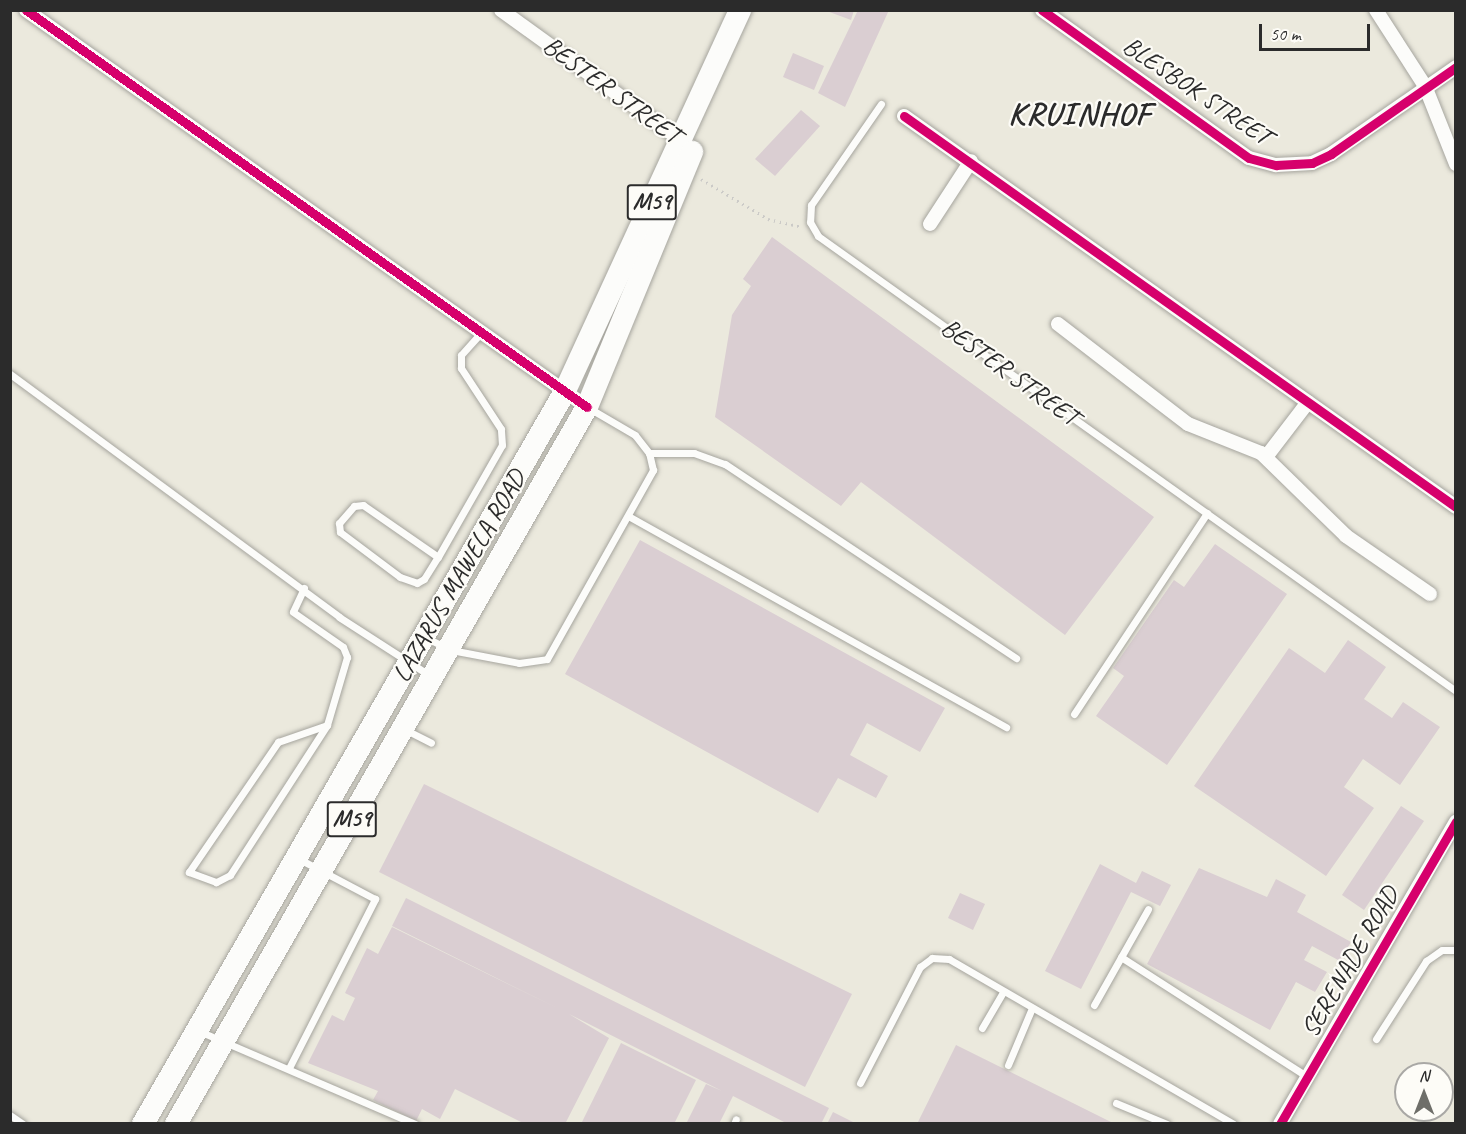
<!DOCTYPE html>
<style>
body{margin:0}
#map{position:relative;width:1466px;height:1134px;overflow:hidden;background:#ebe9dd;font-family:Caveat,sans-serif}
div>[style]{position:absolute}
.building>*{inset:0;background:#daced2}
.path>*{height:3px;margin-top:-1.5px;transform-origin:0;background:repeating-linear-gradient(90deg,#cbcac7 0 1.5px,transparent 0 6px)}
.roads{filter:drop-shadow(0 0 2px #a6a59e) drop-shadow(0 0 2px #a6a59e)}
.lane>*{height:7px;margin:-3.5px;padding:0 3.5px;transform-origin:3.5px;border-radius:3.5px;background:#fcfcfa}
.street>*{height:14px;margin:-7px;padding:0 7px;transform-origin:7px;border-radius:7px;background:#fcfcfa}
.primary>*{height:22px;margin:-11px;padding:0 11px;transform-origin:11px;border-radius:11px;background:#fcfcfa}
.cycleway>*{height:9px;margin:-4.5px;padding:0 4.5px;transform-origin:4.5px;border-radius:4.5px;background:#d6006c}
span{translate:-50% -50%;white-space:nowrap;text-align:center;line-height:1.15;-webkit-text-stroke:4.5px #fdfcf7;paint-order:stroke}
.shield-label span{padding:2px 4px;background:#fdfcf7;border:2px solid;border-radius:4px;-webkit-text-stroke-width:0}
.shield-label{font-size:24px;color:#2b2b2b;font-weight:700}
.street-label{font-size:26px;color:#2b2b2b}
.district-label{font-size:32px;color:#2b2b2b;font-weight:700;letter-spacing:1.5px}
.frame{position:absolute;inset:0;border:12px solid #2b2b2b;pointer-events:none}
.north{position:absolute;left:1394px;top:1062px;width:60px;height:60px;box-sizing:border-box;background:#fdfcf7;border:2px solid #a9a8a5;border-radius:50%;rotate:0deg;font-size:16px;font-weight:700;line-height:24px;text-align:center;color:#2b2b2b}
.north::after{content:'';display:block;margin:auto;width:21px;height:27px;background:#6e6e69;clip-path:polygon(50% 0,100% 100%,50% 72%,0 100%)}
.scale{position:absolute;left:1259px;top:24px;width:111px;height:27px;box-sizing:border-box;border:3px solid #2b2b2b;border-top:0;padding-left:8px;font-size:18px;line-height:21px;white-space:nowrap;color:#2b2b2b;-webkit-text-stroke:4px #fdfcf7;paint-order:stroke}
</style>
<div id="map">
<div class="building">
<i style="clip-path:polygon(824px 10px,854px 10px,851px 20px)"></i>
<i style="clip-path:polygon(858px 10px,889px 10px,845px 107px,818px 93px)"></i>
<i style="clip-path:polygon(793px 53px,824px 66px,814px 90px,783px 77px)"></i>
<i style="clip-path:polygon(801px 110px,820px 126px,775px 176px,755px 159px)"></i>
<i style="clip-path:polygon(772px 237px,1154px 517px,1065px 635px,861px 482px,841px 506px,715px 417px,732px 315px,751px 286px,743px 279px)"></i>
<i style="clip-path:polygon(640px 540px,945px 708px,920px 752px,867px 723px,850px 755px,888px 776px,876px 798px,838px 778px,818px 813px,565px 674px)"></i>
<i style="clip-path:polygon(1215px 544px,1287px 594px,1167px 765px,1096px 716px,1124px 676px,1113px 668px,1174px 580px,1184px 587px)"></i>
<i style="clip-path:polygon(1348px 640px,1386px 667px,1364px 699px,1392px 718px,1403px 702px,1440px 727px,1400px 785px,1363px 759px,1344px 787px,1374px 808px,1326px 876px,1194px 786px,1289px 648px,1325px 673px)"></i>
<i style="clip-path:polygon(424px 784px,852px 994px,805px 1087px,379px 872px)"></i>
<i style="clip-path:polygon(1401px 806px,1424px 821px,1364px 910px,1342px 895px)"></i>
<i style="clip-path:polygon(1100px 864px,1136px 883px,1142px 871px,1171px 885px,1160px 906px,1131px 892px,1081px 989px,1045px 971px)"></i>
<i style="clip-path:polygon(1199px 868px,1267px 897px,1276px 879px,1306px 895px,1297px 912px,1351px 942px,1340px 961px,1312px 946px,1304px 960px,1327px 972px,1315px 992px,1296px 982px,1270px 1030px,1147px 964px)"></i>
<i style="clip-path:polygon(960px 893px,985px 904px,973px 930px,948px 918px)"></i>
<i style="clip-path:polygon(406px 898px,829px 1108px,821px 1124px,788px 1124px,733px 1096px,719px 1124px,686px 1124px,706px 1084px,722px 1091px,569px 1014px,609px 1038px,565px 1124px,525px 1124px,455px 1089px,440px 1119px,422px 1109px,416px 1121px,373px 1100px,378px 1091px,308px 1063px,332px 1015px,344px 1021px,355px 998px,345px 993px,367px 948px,378px 954px,392px 927px,557px 1008px,392px 926px)"></i>
<i style="clip-path:polygon(621px 1043px,696px 1080px,674px 1124px,581px 1124px)"></i>
<i style="clip-path:polygon(956px 1045px,1115px 1124px,917px 1124px)"></i>
<i style="clip-path:polygon(833px 1112px,857px 1124px,827px 1124px)"></i>
</div>
<div class="path">
<i style="left:701px;top:179px;width:78px;rotate:30.8deg"></i>
<i style="left:768px;top:219px;width:35px;rotate:13deg"></i>
</div>
<div class="roads">
<div class="lane">
<i style="left:881px;top:104px;width:123px;rotate:124.7deg"></i>
<i style="left:811px;top:205px;width:17px;rotate:93deg"></i>
<i style="left:810px;top:222px;width:16px;rotate:60deg"></i>
<i style="left:818px;top:236px;width:784px;rotate:35.5deg"></i>
<i style="left:10px;top:374px;width:409px;rotate:36.4deg"></i>
<i style="left:339px;top:617px;width:107px;rotate:32.8deg"></i>
<i style="left:649px;top:453px;width:45px"></i>
<i style="left:694px;top:453px;width:33px;rotate:20deg"></i>
<i style="left:725px;top:464px;width:350px;rotate:33.7deg"></i>
<i style="left:630px;top:517px;width:431px;rotate:29.2deg"></i>
<i style="left:438px;top:557px;width:91px;rotate:-145.3deg"></i>
<i style="left:363px;top:505px;width:9px;rotate:174deg"></i>
<i style="left:354px;top:506px;width:23px;rotate:131deg"></i>
<i style="left:339px;top:523px;width:9px;rotate:84deg"></i>
<i style="left:340px;top:532px;width:75px;rotate:36.9deg"></i>
<i style="left:400px;top:577px;width:18px;rotate:19deg"></i>
<i style="left:417px;top:583px;width:8px;rotate:-30deg"></i>
<i style="left:424px;top:579px;width:26px;rotate:-58deg"></i>
<i style="left:438px;top:557px;width:129px;rotate:-60.3deg"></i>
<i style="left:502px;top:445px;width:16px;rotate:-94deg"></i>
<i style="left:501px;top:429px;width:73px;rotate:-123.3deg"></i>
<i style="left:461px;top:368px;width:13px;rotate:-90deg"></i>
<i style="left:461px;top:355px;width:28px;rotate:-48deg"></i>
<i style="left:304px;top:588px;width:26px;rotate:115deg"></i>
<i style="left:293px;top:612px;width:61px;rotate:35deg"></i>
<i style="left:343px;top:647px;width:11px;rotate:68deg"></i>
<i style="left:347px;top:657px;width:71px;rotate:106.4deg"></i>
<i style="left:327px;top:725px;width:179px;rotate:122.9deg"></i>
<i style="left:230px;top:875px;width:16px;rotate:153deg"></i>
<i style="left:216px;top:882px;width:29px;rotate:-160deg"></i>
<i style="left:189px;top:872px;width:158px;rotate:-55.6deg"></i>
<i style="left:278px;top:742px;width:52px;rotate:-19.1deg"></i>
<i style="left:427px;top:638px;width:27px;rotate:27deg"></i>
<i style="left:451px;top:650px;width:69px;rotate:10.8deg"></i>
<i style="left:519px;top:663px;width:28px;rotate:-8deg"></i>
<i style="left:547px;top:659px;width:217px;rotate:-60.7deg"></i>
<i style="left:653px;top:470px;width:17px;rotate:-103deg"></i>
<i style="left:649px;top:453px;width:23px;rotate:-128deg"></i>
<i style="left:635px;top:435px;width:53px;rotate:-149.6deg"></i>
<i style="left:1074px;top:714px;width:241px;rotate:-56.5deg"></i>
<i style="left:406px;top:730px;width:28px;rotate:27deg"></i>
<i style="left:1121px;top:957px;width:222px;rotate:32.7deg"></i>
<i style="left:1094px;top:1005px;width:110px;rotate:-60.6deg"></i>
<i style="left:982px;top:1028px;width:42px;rotate:-59.7deg"></i>
<i style="left:199px;top:1031px;width:235px;rotate:23.3deg"></i>
<i style="left:1376px;top:1039px;width:93px;rotate:-57.3deg"></i>
<i style="left:1426px;top:961px;width:19px;rotate:-35deg"></i>
<i style="left:1442px;top:950px;width:14px"></i>
<i style="left:1008px;top:1065px;width:62px;rotate:-67.2deg"></i>
<i style="left:289px;top:1068px;width:190px;rotate:-63deg"></i>
<i style="left:375px;top:899px;width:86px;rotate:-152.2deg"></i>
<i style="left:860px;top:1083px;width:131px;rotate:-62.7deg"></i>
<i style="left:920px;top:967px;width:15px;rotate:-37deg"></i>
<i style="left:932px;top:958px;width:17px;rotate:3deg"></i>
<i style="left:949px;top:959px;width:329px;rotate:30.1deg"></i>
<i style="left:1116px;top:1103px;width:55px;rotate:22.4deg"></i>
<i style="left:10px;top:1115px;width:16px;rotate:35deg"></i>
<i style="left:734px;top:1124px;width:5px;rotate:-68deg"></i>
</div>
<div class="street">
<i style="left:26px;top:10px;width:687px;rotate:35.29deg"></i>
<i style="left:501px;top:10px;width:228px;rotate:35.9deg"></i>
<i style="left:1042px;top:10px;width:254px;rotate:35.6deg"></i>
<i style="left:1249px;top:158px;width:28px;rotate:15deg"></i>
<i style="left:1276px;top:165px;width:36px;rotate:-3deg"></i>
<i style="left:1312px;top:163px;width:21px;rotate:-25deg"></i>
<i style="left:1331px;top:154px;width:152px;rotate:-34.8deg"></i>
<i style="left:1376px;top:10px;width:90px;rotate:57.2deg"></i>
<i style="left:1425px;top:86px;width:84px;rotate:68.3deg"></i>
<i style="left:904px;top:116px;width:676px;rotate:35.31deg"></i>
<i style="left:930px;top:224px;width:75px;rotate:-56.9deg"></i>
<i style="left:1058px;top:324px;width:164px;rotate:37.6deg"></i>
<i style="left:1188px;top:424px;width:79px;rotate:21.7deg"></i>
<i style="left:1261px;top:453px;width:119px;rotate:44.3deg"></i>
<i style="left:1346px;top:536px;width:102px;rotate:34.6deg"></i>
<i style="left:1266px;top:457px;width:69px;rotate:-52.6deg"></i>
<i style="left:1280px;top:1124px;width:350px;rotate:-59.8deg"></i>
</div>
<div class="primary">
<i style="left:143px;top:1124px;width:844px;rotate:-60.06deg"></i>
<i style="left:564px;top:393px;width:422px;rotate:-65.3deg"></i>
<i style="left:176px;top:1124px;width:826px;rotate:-60.18deg"></i>
<i style="left:587px;top:407px;width:276px;rotate:-67.6deg"></i>
</div>
</div>
<div class="cycleway">
<i style="left:26px;top:10px;width:687px;rotate:35.29deg"></i>
<i style="left:1042px;top:10px;width:254px;rotate:35.6deg"></i>
<i style="left:1249px;top:158px;width:28px;rotate:15deg"></i>
<i style="left:1276px;top:165px;width:36px;rotate:-3deg"></i>
<i style="left:1312px;top:163px;width:21px;rotate:-25deg"></i>
<i style="left:1331px;top:154px;width:152px;rotate:-34.8deg"></i>
<i style="left:904px;top:116px;width:676px;rotate:35.31deg"></i>
<i style="left:1280px;top:1124px;width:350px;rotate:-59.8deg"></i>
</div>
<div class="shield-label">
<span style="left:652px;top:202px">M59</span>
<span style="left:352px;top:819px">M59</span>
</div>
<div class="street-label">
<span style="left:612px;top:90px;rotate:36deg">BESTER STREET</span>
<span style="left:1197px;top:91px;rotate:34deg">BLESBOK STREET</span>
<span style="left:1010px;top:372px;rotate:36deg">BESTER STREET</span>
<span style="left:459px;top:576px;rotate:-60deg">LAZARUS MAWELA ROAD</span>
<span style="left:1350px;top:962px;rotate:-60deg">SERENADE ROAD</span>
</div>
<div class="district-label">
<span style="left:1080px;top:114px">KRUINHOF</span>
</div>
<div class="frame"></div>
<div class="north">N</div>
<div class="scale">50 m</div>
</div>
